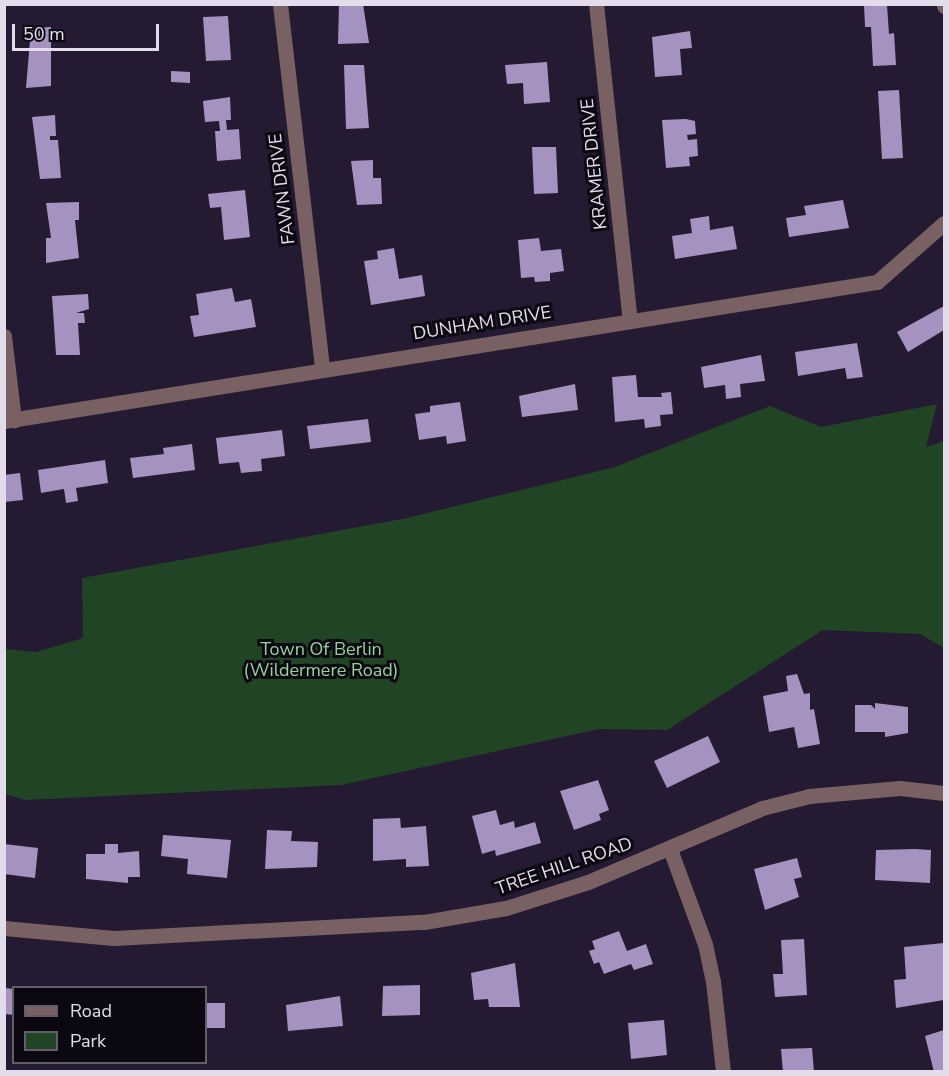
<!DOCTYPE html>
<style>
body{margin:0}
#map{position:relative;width:949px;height:1076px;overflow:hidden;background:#241a31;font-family:"Nunito Sans",sans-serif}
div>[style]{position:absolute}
.green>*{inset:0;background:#214425}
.building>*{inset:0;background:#a592c0}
.minor>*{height:15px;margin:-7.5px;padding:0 7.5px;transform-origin:7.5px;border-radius:7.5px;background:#796163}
span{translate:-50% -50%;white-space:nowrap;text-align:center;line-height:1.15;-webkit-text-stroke:6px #0c0811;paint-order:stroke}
.street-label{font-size:18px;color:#e2dceb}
.park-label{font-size:18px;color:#96d39c}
.frame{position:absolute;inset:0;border:6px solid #e2dceb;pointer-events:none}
.legend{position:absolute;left:12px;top:986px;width:195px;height:78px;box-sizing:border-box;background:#0c0811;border:2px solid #625d68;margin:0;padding:8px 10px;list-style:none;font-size:18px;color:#e2dceb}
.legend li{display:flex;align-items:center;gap:12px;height:30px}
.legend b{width:30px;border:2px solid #625d68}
.scale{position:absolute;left:12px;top:24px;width:147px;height:27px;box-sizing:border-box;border:3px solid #e2dceb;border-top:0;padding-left:8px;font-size:18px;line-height:21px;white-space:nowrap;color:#e2dceb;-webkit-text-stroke:4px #0c0811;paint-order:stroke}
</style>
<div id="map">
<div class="green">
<i style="clip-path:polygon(937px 404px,926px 447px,944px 441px,944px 648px,920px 634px,823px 630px,667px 730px,599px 729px,341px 785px,25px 800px,5px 794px,5px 649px,36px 652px,83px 638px,82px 578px,407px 518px,615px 467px,770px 406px,821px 427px)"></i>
</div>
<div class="building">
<i style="clip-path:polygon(339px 4px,363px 4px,369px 43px,338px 44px)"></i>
<i style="clip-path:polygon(864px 5px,887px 5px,889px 34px,894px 33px,896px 65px,873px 66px,871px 27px,865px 27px)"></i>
<i style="clip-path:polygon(228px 16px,231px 60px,206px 61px,203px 17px)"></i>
<i style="clip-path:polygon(51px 27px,51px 86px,26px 88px,31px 28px)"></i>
<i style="clip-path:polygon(690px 31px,692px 48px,680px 49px,682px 75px,655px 77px,652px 37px)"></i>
<i style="clip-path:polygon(547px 62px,550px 102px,524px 104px,523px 83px,507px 84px,505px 65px)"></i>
<i style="clip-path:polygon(344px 65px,364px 65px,369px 128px,346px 129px)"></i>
<i style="clip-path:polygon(171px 71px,190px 72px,190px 83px,171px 82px)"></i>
<i style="clip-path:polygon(899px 90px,903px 158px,882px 159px,878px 91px)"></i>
<i style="clip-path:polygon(230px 97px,231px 120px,226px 120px,227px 130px,239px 129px,241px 159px,217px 161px,215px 131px,220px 131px,219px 121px,205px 122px,203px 101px)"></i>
<i style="clip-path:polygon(55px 115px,56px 136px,50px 136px,50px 140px,58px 140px,61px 178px,40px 179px,32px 117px)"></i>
<i style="clip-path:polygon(686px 119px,695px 121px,696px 134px,687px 135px,688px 140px,697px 139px,698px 156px,689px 157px,690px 166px,666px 168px,662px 120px)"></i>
<i style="clip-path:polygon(532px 147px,556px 147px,558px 193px,534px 194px)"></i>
<i style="clip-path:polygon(373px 160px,373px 178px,381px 178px,382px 204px,357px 205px,351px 161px)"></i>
<i style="clip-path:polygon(245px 190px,250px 237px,224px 240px,221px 207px,210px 208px,208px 194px)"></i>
<i style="clip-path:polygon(843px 200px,849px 228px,789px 237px,786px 218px,806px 215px,804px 206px)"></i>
<i style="clip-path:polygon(79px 202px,79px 220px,75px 220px,79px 258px,46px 263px,46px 238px,51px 238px,46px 203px)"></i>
<i style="clip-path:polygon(709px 216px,710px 230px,733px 226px,737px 249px,675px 259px,672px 236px,692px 233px,690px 219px)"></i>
<i style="clip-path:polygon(539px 238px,541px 251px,561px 249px,564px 271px,550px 273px,550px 281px,535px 282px,534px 277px,521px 278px,518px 240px)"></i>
<i style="clip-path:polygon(394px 248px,399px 279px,422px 275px,425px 296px,371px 305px,364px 261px,378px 259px,377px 251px)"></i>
<i style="clip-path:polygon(232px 288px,235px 302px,251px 299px,256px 327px,194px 337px,190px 316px,199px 315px,196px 294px)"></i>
<i style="clip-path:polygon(88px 294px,89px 309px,76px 313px,84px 313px,85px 323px,78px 323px,80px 355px,56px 355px,52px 296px)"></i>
<i style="clip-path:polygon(944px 306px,944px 330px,908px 352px,897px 332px)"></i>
<i style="clip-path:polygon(857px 343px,863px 377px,847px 379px,845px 368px,798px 376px,795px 352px)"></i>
<i style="clip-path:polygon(761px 355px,765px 381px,740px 384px,741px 397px,726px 399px,725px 385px,704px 388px,701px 367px)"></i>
<i style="clip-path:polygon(636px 375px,638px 397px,662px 397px,661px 393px,671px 392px,673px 414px,660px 415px,661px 426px,645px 428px,644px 419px,615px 422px,612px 377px)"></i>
<i style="clip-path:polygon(575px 384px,578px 410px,522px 417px,519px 396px)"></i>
<i style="clip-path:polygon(460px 402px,466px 441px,447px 444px,446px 436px,419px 440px,415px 414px,430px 412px,430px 406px)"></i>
<i style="clip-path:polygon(368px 419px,371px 442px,310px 449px,307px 426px)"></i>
<i style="clip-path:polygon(282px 430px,285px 456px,261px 459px,262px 471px,241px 473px,239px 462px,219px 464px,216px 438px)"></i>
<i style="clip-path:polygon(192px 444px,195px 470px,133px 478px,130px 458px,164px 454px,163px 448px)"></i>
<i style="clip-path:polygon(105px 460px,108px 483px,76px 488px,78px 501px,66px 503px,64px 489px,41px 493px,38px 470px)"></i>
<i style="clip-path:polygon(20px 473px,23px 500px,4px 502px,4px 475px)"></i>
<i style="clip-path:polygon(797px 674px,804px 694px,810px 693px,810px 710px,814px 709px,820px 744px,798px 748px,794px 727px,769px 732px,763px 696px,788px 691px,786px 676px)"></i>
<i style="clip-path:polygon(875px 703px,908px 707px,908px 733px,885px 737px,885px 732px,855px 732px,855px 705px,871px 705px,875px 709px)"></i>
<i style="clip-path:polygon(708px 736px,720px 762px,667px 788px,654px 761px)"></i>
<i style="clip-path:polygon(598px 780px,609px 810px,599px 814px,601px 820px,574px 830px,560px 791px)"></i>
<i style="clip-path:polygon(496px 810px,500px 825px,514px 821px,515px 828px,535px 822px,541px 843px,496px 856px,495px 850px,482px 854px,472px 816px)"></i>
<i style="clip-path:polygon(400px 818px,401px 828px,426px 826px,429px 866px,406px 867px,406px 859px,373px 861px,373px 819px)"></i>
<i style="clip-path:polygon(267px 830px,292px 831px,291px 841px,318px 842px,317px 867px,265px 869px)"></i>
<i style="clip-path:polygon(163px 835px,231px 840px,227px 878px,187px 874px,188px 859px,161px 856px)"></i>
<i style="clip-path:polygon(4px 844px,38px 848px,35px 878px,4px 874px)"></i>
<i style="clip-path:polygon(105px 844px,118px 844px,118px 853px,139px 851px,140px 877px,128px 877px,128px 883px,86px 879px,86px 854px,105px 854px)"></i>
<i style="clip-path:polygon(915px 849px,931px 850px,930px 883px,875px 880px,876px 850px)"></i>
<i style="clip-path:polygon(797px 858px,802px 877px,794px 879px,799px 897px,765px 910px,754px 869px)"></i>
<i style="clip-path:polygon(619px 931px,627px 951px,646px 944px,653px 964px,634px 970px,631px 964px,604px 974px,599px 962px,594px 964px,589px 951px,595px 949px,592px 941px)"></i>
<i style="clip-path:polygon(804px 939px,807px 995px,775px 997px,773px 974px,783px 974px,781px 940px)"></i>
<i style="clip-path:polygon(944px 943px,944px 1000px,896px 1008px,894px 980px,906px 979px,904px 947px)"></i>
<i style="clip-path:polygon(515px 963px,520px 1007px,489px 1007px,488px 999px,474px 1000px,471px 973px)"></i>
<i style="clip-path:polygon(420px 985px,420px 1015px,382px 1016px,383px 986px)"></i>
<i style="clip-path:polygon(4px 988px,14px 989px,14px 1015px,4px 1014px)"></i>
<i style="clip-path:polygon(340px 996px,343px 1026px,288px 1031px,286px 1005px)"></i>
<i style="clip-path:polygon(206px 1003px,225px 1003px,225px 1028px,206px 1028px)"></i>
<i style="clip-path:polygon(664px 1020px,667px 1055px,631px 1059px,628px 1023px)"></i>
<i style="clip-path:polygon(944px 1030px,944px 1072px,934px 1072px,925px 1036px)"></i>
<i style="clip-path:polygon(812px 1048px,814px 1072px,783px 1072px,781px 1049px)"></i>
</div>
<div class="minor">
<i style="left:280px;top:4px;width:366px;rotate:83.4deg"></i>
<i style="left:596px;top:4px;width:318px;rotate:83.9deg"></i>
<i style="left:944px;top:4px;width:2px;rotate:90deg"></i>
<i style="left:4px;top:336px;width:85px;rotate:83.2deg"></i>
<i style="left:4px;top:421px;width:884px;rotate:-9.05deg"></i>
<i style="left:877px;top:282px;width:89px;rotate:-41.4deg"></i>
<i style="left:670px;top:849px;width:101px;rotate:69.8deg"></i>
<i style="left:705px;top:944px;width:38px;rotate:78deg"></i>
<i style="left:713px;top:981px;width:92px;rotate:83.7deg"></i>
<i style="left:4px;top:928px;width:110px;rotate:5.2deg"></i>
<i style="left:114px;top:938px;width:310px;rotate:-3deg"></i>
<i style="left:424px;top:922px;width:83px;rotate:-9.7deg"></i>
<i style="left:506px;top:908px;width:86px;rotate:-17.6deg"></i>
<i style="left:588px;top:882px;width:189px;rotate:-23deg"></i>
<i style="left:762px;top:808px;width:49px;rotate:-14.3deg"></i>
<i style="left:809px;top:796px;width:91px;rotate:-5deg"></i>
<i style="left:900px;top:788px;width:44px;rotate:6.5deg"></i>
</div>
<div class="street-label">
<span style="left:594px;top:164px;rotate:-96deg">KRAMER DRIVE</span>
<span style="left:282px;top:189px;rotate:-97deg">FAWN DRIVE</span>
<span style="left:482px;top:323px;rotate:-9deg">DUNHAM DRIVE</span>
<span style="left:564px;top:866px;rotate:-19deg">TREE HILL ROAD</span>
</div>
<div class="park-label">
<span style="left:321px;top:660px">Town Of Berlin<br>(Wildermere Road)</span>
</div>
<div class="frame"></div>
<ul class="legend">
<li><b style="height:8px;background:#796163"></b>Road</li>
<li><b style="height:16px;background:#214425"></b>Park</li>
</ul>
<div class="scale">50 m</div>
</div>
